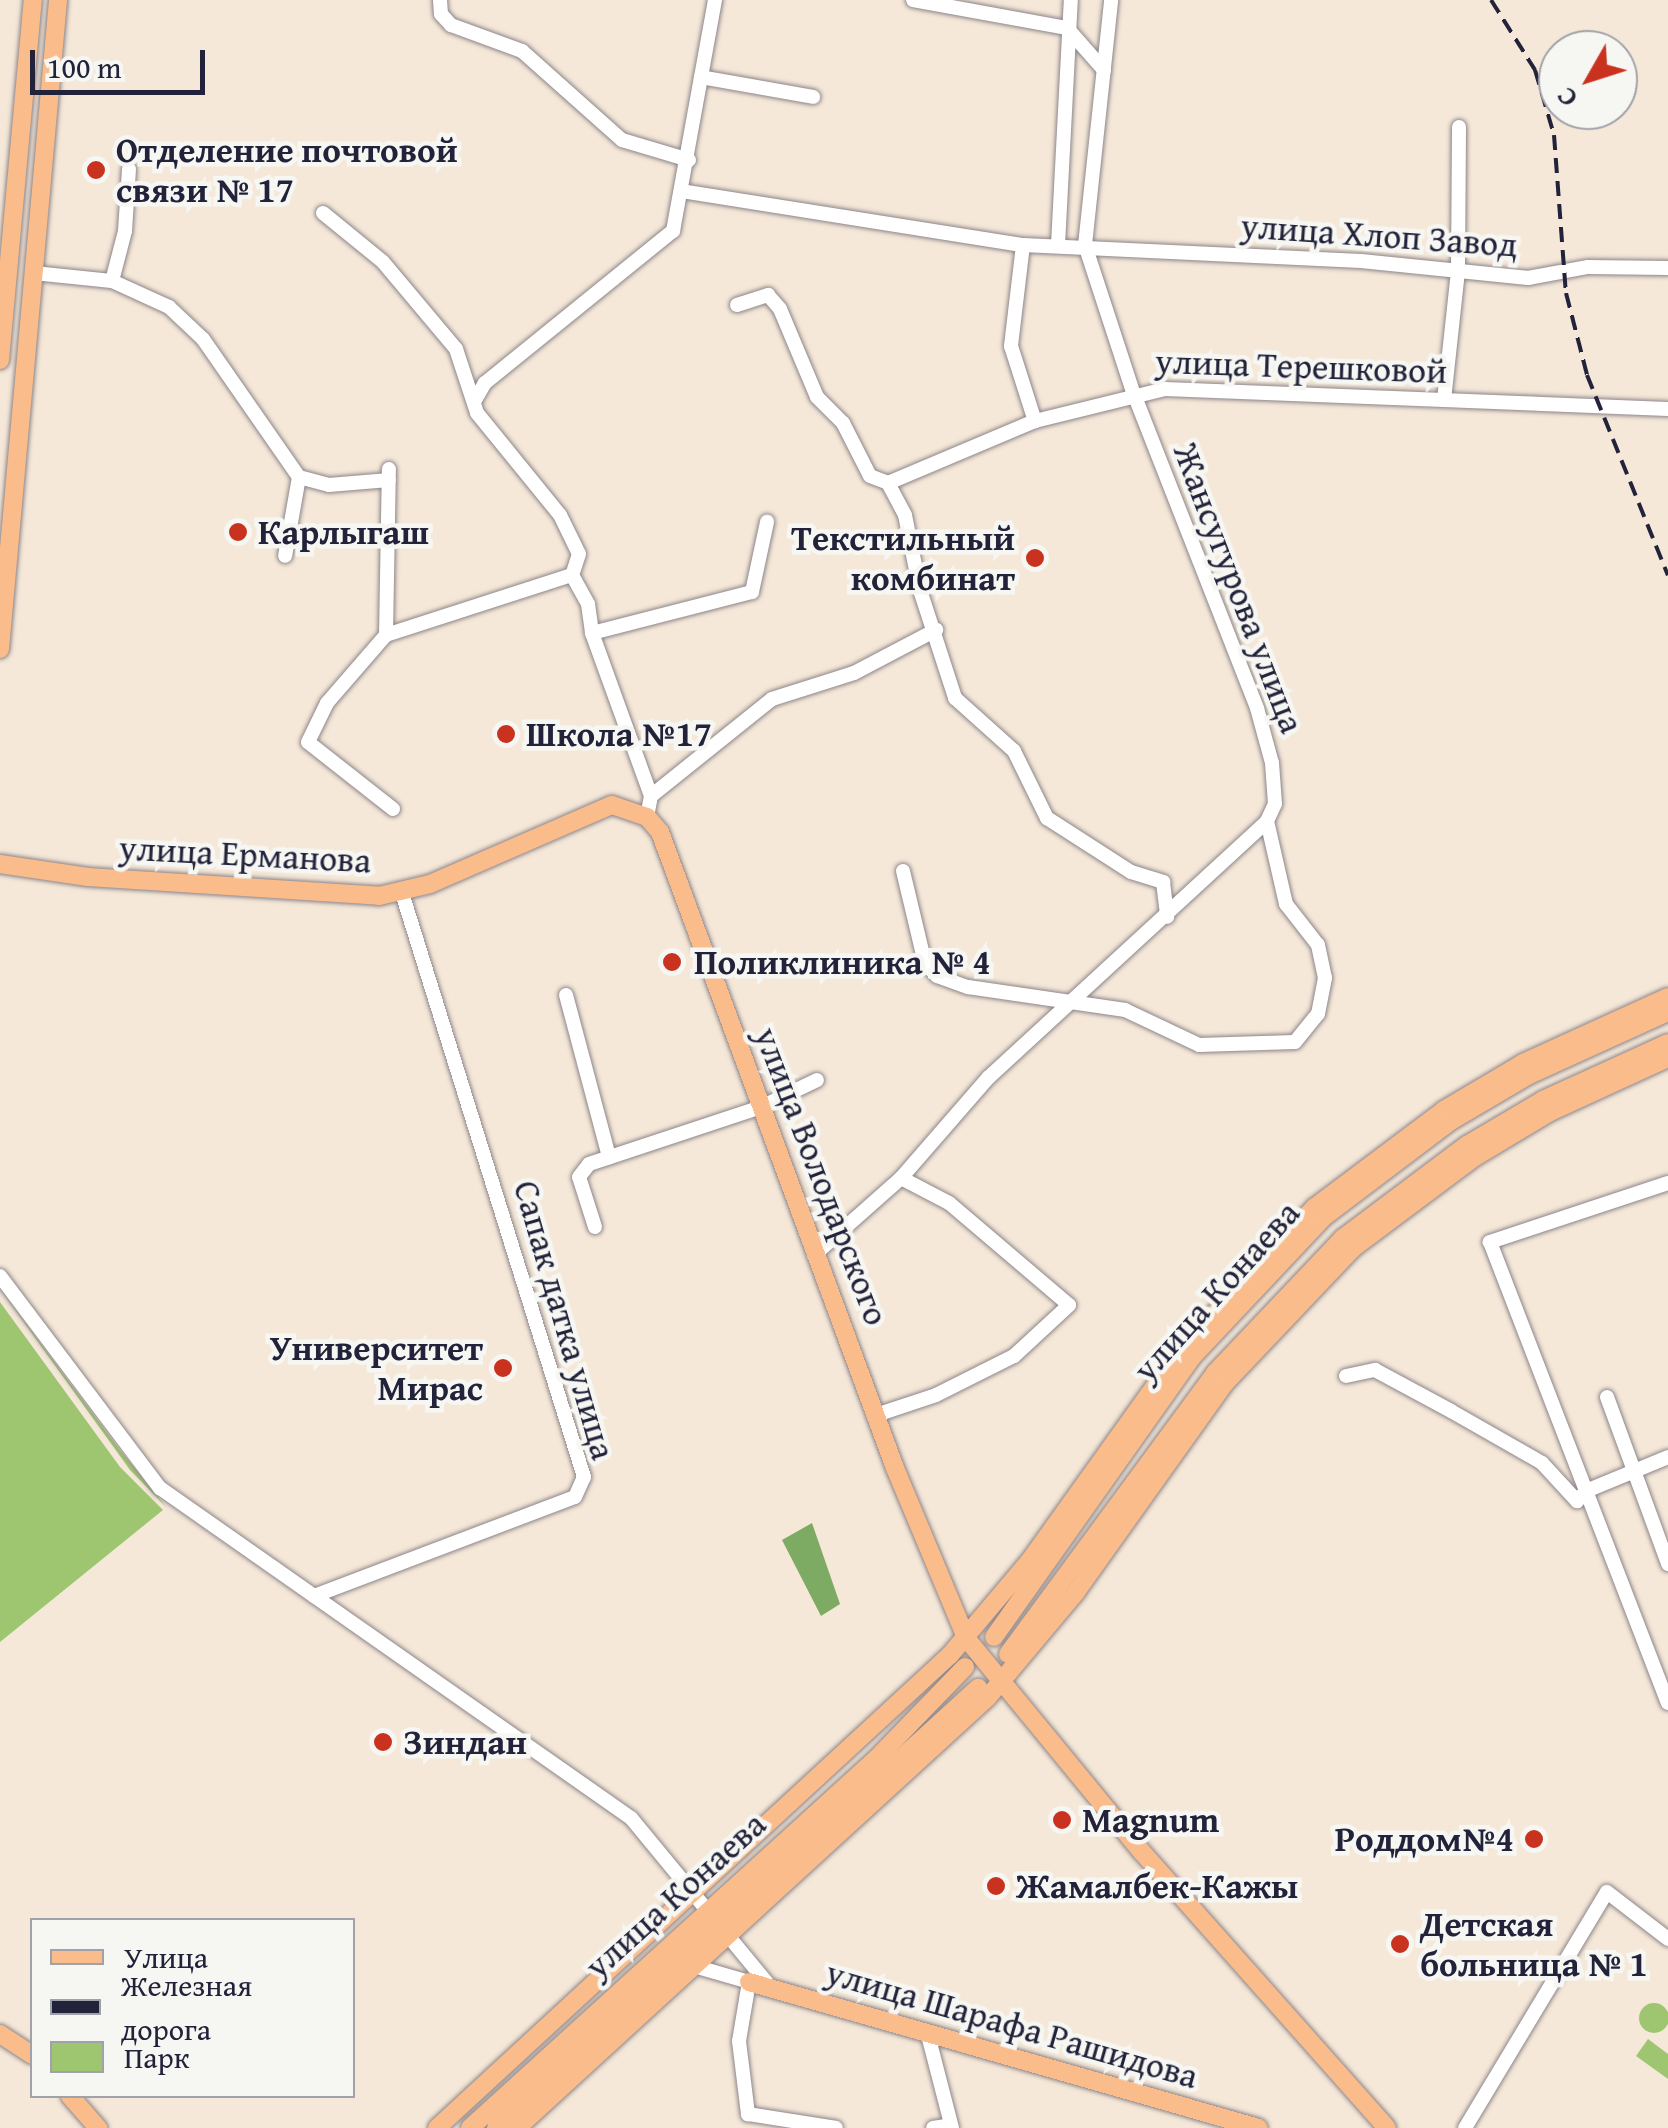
<!DOCTYPE html>
<meta charset="utf-8">
<style>
body{margin:0}
#map{position:relative;width:1668px;height:2128px;overflow:hidden;background:#f5e8d8;font-family:"Gentium Book Plus",serif}
div>[style]{position:absolute}
.green>*{inset:0;background:#9ec671}
.round{border-radius:50%}
.forest>*{inset:0;background:#7eab63}
.roads{filter:drop-shadow(0 0 2px #8c858a) drop-shadow(0 0 2px #8c858a)}
.minor>*{height:14px;margin:-7px;padding:0 7px;transform-origin:7px;border-radius:7px;background:#fff}
.major>*{height:18px;margin:-9px;padding:0 9px;transform-origin:9px;border-radius:9px;background:#fabc8b}
.rail>*{height:4px;margin-top:-2px;transform-origin:0;background:repeating-linear-gradient(90deg,#22223b 0 15px,transparent 0 23px)}
.dots>*{width:28px;height:28px;translate:-50% -50%;box-sizing:border-box;border:5px solid #f6f6f2;border-radius:50%}
span{translate:-50% -50%;white-space:nowrap;text-align:center;line-height:1.15;-webkit-text-stroke:9px #f6f6f2;paint-order:stroke}
.poi-label{font-size:35px;color:#22223b;font-weight:700}
.left{translate:0 -50%;text-align:left}
.right{translate:-100% -50%;text-align:right}
.street-label{font-size:35px;color:#22223b}
.legend{position:absolute;left:30px;top:1918px;width:325px;height:180px;box-sizing:border-box;background:#f6f6f2;border:2px solid #a1a1a9;margin:0;padding:12px 18px;list-style:none;font-size:30px;color:#22223b}
.legend li{display:flex;align-items:center;gap:20px;height:50px}
.legend b{width:50px;border:2px solid #a1a1a9}
.north{position:absolute;left:1538px;top:30px;width:100px;height:100px;box-sizing:border-box;background:#f6f6f2;border:2px solid #a1a1a9;border-radius:50%;rotate:231deg;font-size:28px;font-weight:700;line-height:40px;text-align:center;color:#22223b}
.north::after{content:'';display:block;margin:auto;width:35px;height:45px;background:#c8321e;clip-path:polygon(50% 0,100% 100%,50% 72%,0 100%)}
.scale{position:absolute;left:30px;top:50px;width:175px;height:45px;box-sizing:border-box;border:5px solid #22223b;border-top:0;padding-left:12px;font-size:30px;line-height:35px;white-space:nowrap;color:#22223b;-webkit-text-stroke:8px #f6f6f2;paint-order:stroke}
</style>
<div id="map">
<div class="green">
<i style="clip-path:polygon(0 1289px,119px 1449px,167px 1508px,130px 1470px)"></i>
<i style="clip-path:polygon(0 1302px,120px 1467px,163px 1510px,0 1642px)"></i>
<i class="round" style="left:1639px;top:2003px;width:30px;height:30px"></i>
<i style="clip-path:polygon(1648px 2039px,1668px 2054px,1668px 2079px,1636px 2056px)"></i>
</div>
<div class="forest">
<i style="clip-path:polygon(812px 1523px,840px 1604px,821px 1616px,782px 1540px)"></i>
</div>
<div class="roads">
<div class="minor">
<i style="left:440px;top:0;width:14px;rotate:86deg"></i>
<i style="left:441px;top:14px;width:15px;rotate:48deg"></i>
<i style="left:451px;top:25px;width:76px;rotate:20.1deg"></i>
<i style="left:522px;top:51px;width:134px;rotate:41.7deg"></i>
<i style="left:622px;top:140px;width:70px;rotate:16.6deg"></i>
<i style="left:913px;top:0;width:157px;rotate:10.3deg"></i>
<i style="left:1067px;top:28px;width:56px;rotate:48.6deg"></i>
<i style="left:701px;top:77px;width:114px;rotate:10.1deg"></i>
<i style="left:681px;top:191px;width:346px;rotate:9deg"></i>
<i style="left:1023px;top:245px;width:338px;rotate:2.7deg"></i>
<i style="left:1361px;top:261px;width:168px;rotate:5.8deg"></i>
<i style="left:1528px;top:278px;width:61px;rotate:-10.4deg"></i>
<i style="left:1588px;top:267px;width:80px;rotate:0.7deg"></i>
<i style="left:323px;top:213px;width:77px;rotate:39.2deg"></i>
<i style="left:383px;top:262px;width:114px;rotate:50deg"></i>
<i style="left:456px;top:349px;width:67px;rotate:71.8deg"></i>
<i style="left:477px;top:413px;width:132px;rotate:50.9deg"></i>
<i style="left:560px;top:515px;width:43px;rotate:64deg"></i>
<i style="left:579px;top:554px;width:22px;rotate:108deg"></i>
<i style="left:572px;top:575px;width:33px;rotate:61deg"></i>
<i style="left:588px;top:604px;width:29px;rotate:82deg"></i>
<i style="left:592px;top:633px;width:173px;rotate:70.1deg"></i>
<i style="left:651px;top:796px;width:21px;rotate:101deg"></i>
<i style="left:1023px;top:245px;width:102px;rotate:96.8deg"></i>
<i style="left:1011px;top:346px;width:79px;rotate:72.3deg"></i>
<i style="left:1058px;top:245px;width:245px;rotate:-87deg"></i>
<i style="left:34px;top:273px;width:78px;rotate:5.9deg"></i>
<i style="left:112px;top:281px;width:52px;rotate:-75.4deg"></i>
<i style="left:125px;top:231px;width:62px;rotate:-86.3deg"></i>
<i style="left:112px;top:281px;width:63px;rotate:24.5deg"></i>
<i style="left:169px;top:307px;width:47px;rotate:43.3deg"></i>
<i style="left:203px;top:339px;width:168px;rotate:55.2deg"></i>
<i style="left:299px;top:477px;width:80px;rotate:100deg"></i>
<i style="left:737px;top:305px;width:33px;rotate:-18deg"></i>
<i style="left:768px;top:295px;width:18px;rotate:49deg"></i>
<i style="left:780px;top:309px;width:95px;rotate:67.2deg"></i>
<i style="left:817px;top:397px;width:37px;rotate:45deg"></i>
<i style="left:843px;top:423px;width:59px;rotate:63deg"></i>
<i style="left:870px;top:476px;width:19px;rotate:21deg"></i>
<i style="left:475px;top:400px;width:20px;rotate:-60deg"></i>
<i style="left:485px;top:383px;width:242px;rotate:-39deg"></i>
<i style="left:673px;top:231px;width:235px;rotate:-79.7deg"></i>
<i style="left:1444px;top:400px;width:130px;rotate:-83.8deg"></i>
<i style="left:1458px;top:271px;width:144px;rotate:-89.6deg"></i>
<i style="left:299px;top:477px;width:31px;rotate:15deg"></i>
<i style="left:329px;top:485px;width:60px;rotate:-4.8deg"></i>
<i style="left:888px;top:483px;width:160px;rotate:-22.9deg"></i>
<i style="left:1035px;top:421px;width:134px;rotate:-13.8deg"></i>
<i style="left:1165px;top:389px;width:503px;rotate:2.28deg"></i>
<i style="left:888px;top:483px;width:36px;rotate:62deg"></i>
<i style="left:905px;top:515px;width:76px;rotate:78.7deg"></i>
<i style="left:920px;top:590px;width:114px;rotate:72deg"></i>
<i style="left:955px;top:698px;width:79px;rotate:41.9deg"></i>
<i style="left:1014px;top:751px;width:75px;rotate:63.8deg"></i>
<i style="left:1047px;top:818px;width:100px;rotate:32.7deg"></i>
<i style="left:1131px;top:872px;width:34px;rotate:17deg"></i>
<i style="left:1163px;top:882px;width:35px;rotate:83deg"></i>
<i style="left:592px;top:633px;width:165px;rotate:-14.4deg"></i>
<i style="left:752px;top:592px;width:72px;rotate:-77.9deg"></i>
<i style="left:386px;top:635px;width:166px;rotate:-89deg"></i>
<i style="left:651px;top:796px;width:155px;rotate:-38.7deg"></i>
<i style="left:772px;top:699px;width:86px;rotate:-17.6deg"></i>
<i style="left:854px;top:673px;width:93px;rotate:-27.7deg"></i>
<i style="left:393px;top:809px;width:108px;rotate:-141.8deg"></i>
<i style="left:308px;top:742px;width:43px;rotate:-64deg"></i>
<i style="left:327px;top:703px;width:90px;rotate:-49.1deg"></i>
<i style="left:386px;top:635px;width:195px;rotate:-17.9deg"></i>
<i style="left:903px;top:871px;width:95px;rotate:76.6deg"></i>
<i style="left:925px;top:963px;width:18px;rotate:47deg"></i>
<i style="left:937px;top:976px;width:33px;rotate:20deg"></i>
<i style="left:968px;top:987px;width:159px;rotate:8.3deg"></i>
<i style="left:1125px;top:1010px;width:82px;rotate:25.3deg"></i>
<i style="left:1199px;top:1045px;width:96px;rotate:-1.8deg"></i>
<i style="left:1295px;top:1042px;width:36px;rotate:-51deg"></i>
<i style="left:1318px;top:1014px;width:37px;rotate:-79deg"></i>
<i style="left:1325px;top:978px;width:34px;rotate:-102deg"></i>
<i style="left:1318px;top:945px;width:52px;rotate:-128deg"></i>
<i style="left:1286px;top:904px;width:85px;rotate:-102.9deg"></i>
<i style="left:566px;top:995px;width:168px;rotate:75.1deg"></i>
<i style="left:1668px;top:1183px;width:188px;rotate:161.7deg"></i>
<i style="left:1490px;top:1242px;width:494px;rotate:68.9deg"></i>
<i style="left:595px;top:1227px;width:52px;rotate:-107.7deg"></i>
<i style="left:579px;top:1177px;width:16px;rotate:-52deg"></i>
<i style="left:589px;top:1164px;width:181px;rotate:-18.3deg"></i>
<i style="left:761px;top:1107px;width:62px;rotate:-25.7deg"></i>
<i style="left:814px;top:1255px;width:116px;rotate:-41.5deg"></i>
<i style="left:901px;top:1178px;width:133px;rotate:-49deg"></i>
<i style="left:988px;top:1078px;width:379px;rotate:-42.6deg"></i>
<i style="left:1267px;top:821px;width:19px;rotate:-65deg"></i>
<i style="left:1275px;top:804px;width:41px;rotate:-94.2deg"></i>
<i style="left:1272px;top:763px;width:57px;rotate:-105.3deg"></i>
<i style="left:1257px;top:708px;width:339px;rotate:-111.4deg"></i>
<i style="left:1133px;top:392px;width:155px;rotate:-108.1deg"></i>
<i style="left:1085px;top:245px;width:246px;rotate:-83.9deg"></i>
<i style="left:0;top:1276px;width:266px;rotate:53deg"></i>
<i style="left:160px;top:1488px;width:575px;rotate:35.02deg"></i>
<i style="left:631px;top:1818px;width:222px;rotate:50.5deg"></i>
<i style="left:1346px;top:1376px;width:30px;rotate:-12deg"></i>
<i style="left:1375px;top:1370px;width:86px;rotate:28.3deg"></i>
<i style="left:1451px;top:1411px;width:105px;rotate:29.7deg"></i>
<i style="left:1542px;top:1463px;width:52px;rotate:47.4deg"></i>
<i style="left:1577px;top:1501px;width:13px;rotate:-48deg"></i>
<i style="left:1586px;top:1491px;width:89px;rotate:-22.5deg"></i>
<i style="left:1607px;top:1397px;width:178px;rotate:69.9deg"></i>
<i style="left:879px;top:1414px;width:60px;rotate:-18.4deg"></i>
<i style="left:936px;top:1395px;width:87px;rotate:-26.6deg"></i>
<i style="left:1014px;top:1356px;width:75px;rotate:-42.8deg"></i>
<i style="left:1069px;top:1305px;width:157px;rotate:-139.6deg"></i>
<i style="left:949px;top:1203px;width:54px;rotate:-152.5deg"></i>
<i style="left:314px;top:1596px;width:279px;rotate:-20.8deg"></i>
<i style="left:575px;top:1497px;width:22px;rotate:-66deg"></i>
<i style="left:584px;top:1477px;width:612px;rotate:-107.31deg"></i>
<i style="left:694px;top:1966px;width:57px;rotate:16.2deg"></i>
<i style="left:749px;top:1982px;width:60px;rotate:99.6deg"></i>
<i style="left:739px;top:2041px;width:74px;rotate:83deg"></i>
<i style="left:748px;top:2114px;width:89px;rotate:9deg"></i>
<i style="left:928px;top:2035px;width:96px;rotate:75.5deg"></i>
<i style="left:933px;top:2128px;width:18px;rotate:-9deg"></i>
<i style="left:1465px;top:2128px;width:275px;rotate:-59deg"></i>
<i style="left:1607px;top:1892px;width:77px;rotate:37.6deg"></i>
</div>
<div class="major">
<i style="left:0;top:360px;width:362px;rotate:-84.8deg"></i>
<i style="left:0;top:649px;width:652px;rotate:-84.89deg"></i>
<i style="left:0;top:864px;width:89px;rotate:8.4deg"></i>
<i style="left:88px;top:877px;width:292px;rotate:3.7deg"></i>
<i style="left:379px;top:896px;width:52px;rotate:-13.2deg"></i>
<i style="left:430px;top:884px;width:198px;rotate:-23.5deg"></i>
<i style="left:612px;top:805px;width:37px;rotate:19deg"></i>
<i style="left:647px;top:817px;width:20px;rotate:49deg"></i>
<i style="left:660px;top:832px;width:678px;rotate:69.72deg"></i>
<i style="left:895px;top:1468px;width:184px;rotate:67.3deg"></i>
<i style="left:966px;top:1638px;width:277px;rotate:50.6deg"></i>
<i style="left:1142px;top:1852px;width:369px;rotate:48.4deg"></i>
<i style="left:994px;top:1637px;width:344px;rotate:-54.7deg"></i>
<i style="left:1193px;top:1356px;width:191px;rotate:-46.7deg"></i>
<i style="left:1324px;top:1217px;width:159px;rotate:-37.1deg"></i>
<i style="left:1451px;top:1121px;width:91px;rotate:-30.5deg"></i>
<i style="left:1529px;top:1075px;width:153px;rotate:-24.4deg"></i>
<i style="left:1008px;top:1654px;width:349px;rotate:-53.6deg"></i>
<i style="left:1215px;top:1373px;width:186px;rotate:-46.5deg"></i>
<i style="left:1343px;top:1238px;width:155px;rotate:-36.9deg"></i>
<i style="left:1467px;top:1145px;width:88px;rotate:-30.6deg"></i>
<i style="left:1543px;top:1100px;width:137px;rotate:-24.5deg"></i>
<i style="left:749px;top:1982px;width:530px;rotate:15.98deg"></i>
<i style="left:0;top:2034px;width:38px;rotate:33deg"></i>
<i style="left:70px;top:2096px;width:43px;rotate:48.8deg"></i>
<i style="left:437px;top:2128px;width:698px;rotate:-42.68deg"></i>
<i style="left:950px;top:1655px;width:126px;rotate:-49.8deg"></i>
<i style="left:1031px;top:1559px;width:261px;rotate:-54.4deg"></i>
<i style="left:1183px;top:1347px;width:192px;rotate:-46.7deg"></i>
<i style="left:1315px;top:1207px;width:161px;rotate:-36.9deg"></i>
<i style="left:1444px;top:1110px;width:92px;rotate:-30.7deg"></i>
<i style="left:1523px;top:1063px;width:159px;rotate:-24.5deg"></i>
<i style="left:470px;top:2128px;width:549px;rotate:-42.27deg"></i>
<i style="left:876px;top:1759px;width:128px;rotate:-45.9deg"></i>
<i style="left:496px;top:2128px;width:653px;rotate:-42.39deg"></i>
<i style="left:517px;top:2128px;width:638px;rotate:-42.46deg"></i>
<i style="left:988px;top:1697px;width:137px;rotate:-50deg"></i>
<i style="left:1076px;top:1592px;width:258px;rotate:-54.5deg"></i>
<i style="left:1226px;top:1382px;width:183px;rotate:-46.5deg"></i>
<i style="left:1352px;top:1249px;width:154px;rotate:-36.8deg"></i>
<i style="left:1475px;top:1157px;width:87px;rotate:-31deg"></i>
<i style="left:1550px;top:1112px;width:130px;rotate:-24.6deg"></i>
</div>
</div>
<div class="rail">
<i style="left:1491px;top:0;width:83px;rotate:57.8deg"></i>
<i style="left:1535px;top:70px;width:68px;rotate:73.7deg"></i>
<i style="left:1554px;top:135px;width:158px;rotate:85.7deg"></i>
<i style="left:1566px;top:293px;width:85px;rotate:75.6deg"></i>
<i style="left:1587px;top:375px;width:216px;rotate:68deg"></i>
</div>
<div class="dots">
<i style="left:96px;top:170px;background:#c8321e"></i>
<i style="left:238px;top:532px;background:#c8321e"></i>
<i style="left:1035px;top:558px;background:#c8321e"></i>
<i style="left:506px;top:734px;background:#c8321e"></i>
<i style="left:672px;top:962px;background:#c8321e"></i>
<i style="left:503px;top:1368px;background:#c8321e"></i>
<i style="left:383px;top:1742px;background:#c8321e"></i>
<i style="left:1062px;top:1820px;background:#c8321e"></i>
<i style="left:1534px;top:1839px;background:#c8321e"></i>
<i style="left:996px;top:1886px;background:#c8321e"></i>
<i style="left:1400px;top:1944px;background:#c8321e"></i>
</div>
<div class="poi-label">
<span class="left" style="left:116px;top:170px">Отделение почтовой<br>связи № 17</span>
<span class="left" style="left:258px;top:532px">Карлыгаш</span>
<span class="right" style="left:1015px;top:558px">Текстильный<br>комбинат</span>
<span class="left" style="left:526px;top:734px">Школа №17</span>
<span class="left" style="left:694px;top:962px">Поликлиника № 4</span>
<span class="right" style="left:483px;top:1368px">Университет<br>Мирас</span>
<span class="left" style="left:403px;top:1742px">Зиндан</span>
<span class="left" style="left:1082px;top:1820px">Magnum</span>
<span class="right" style="left:1514px;top:1839px">Роддом№4</span>
<span class="left" style="left:1016px;top:1886px">Жамалбек-Кажы</span>
<span class="left" style="left:1420px;top:1944px">Детская<br>больница № 1</span>
</div>
<div class="street-label">
<span style="left:1379px;top:235px;rotate:4deg">улица Хлоп Завод</span>
<span style="left:1301px;top:366px;rotate:2deg">улица Терешковой</span>
<span style="left:1239px;top:588px;rotate:69deg">Жансугурова улица</span>
<span style="left:245px;top:854px;rotate:3deg">улица Ерманова</span>
<span style="left:822px;top:1176px;rotate:69deg">улица Володарского</span>
<span style="left:1216px;top:1291px;rotate:-48deg">улица Конаева</span>
<span style="left:565px;top:1320px;rotate:74deg">Сапак датка улица</span>
<span style="left:675px;top:1895px;rotate:-42deg">улица Конаева</span>
<span style="left:1012px;top:2024px;rotate:16deg">улица Шарафа Рашидова</span>
</div>
<ul class="legend">
<li><b style="height:12px;background:#fabc8b"></b>Улица</li>
<li><b style="height:12px;background:#22223b"></b>Железная дорога</li>
<li><b style="height:28px;background:#9ec671"></b>Парк</li>
</ul>
<div class="north">С</div>
<div class="scale">100 m</div>
</div>
